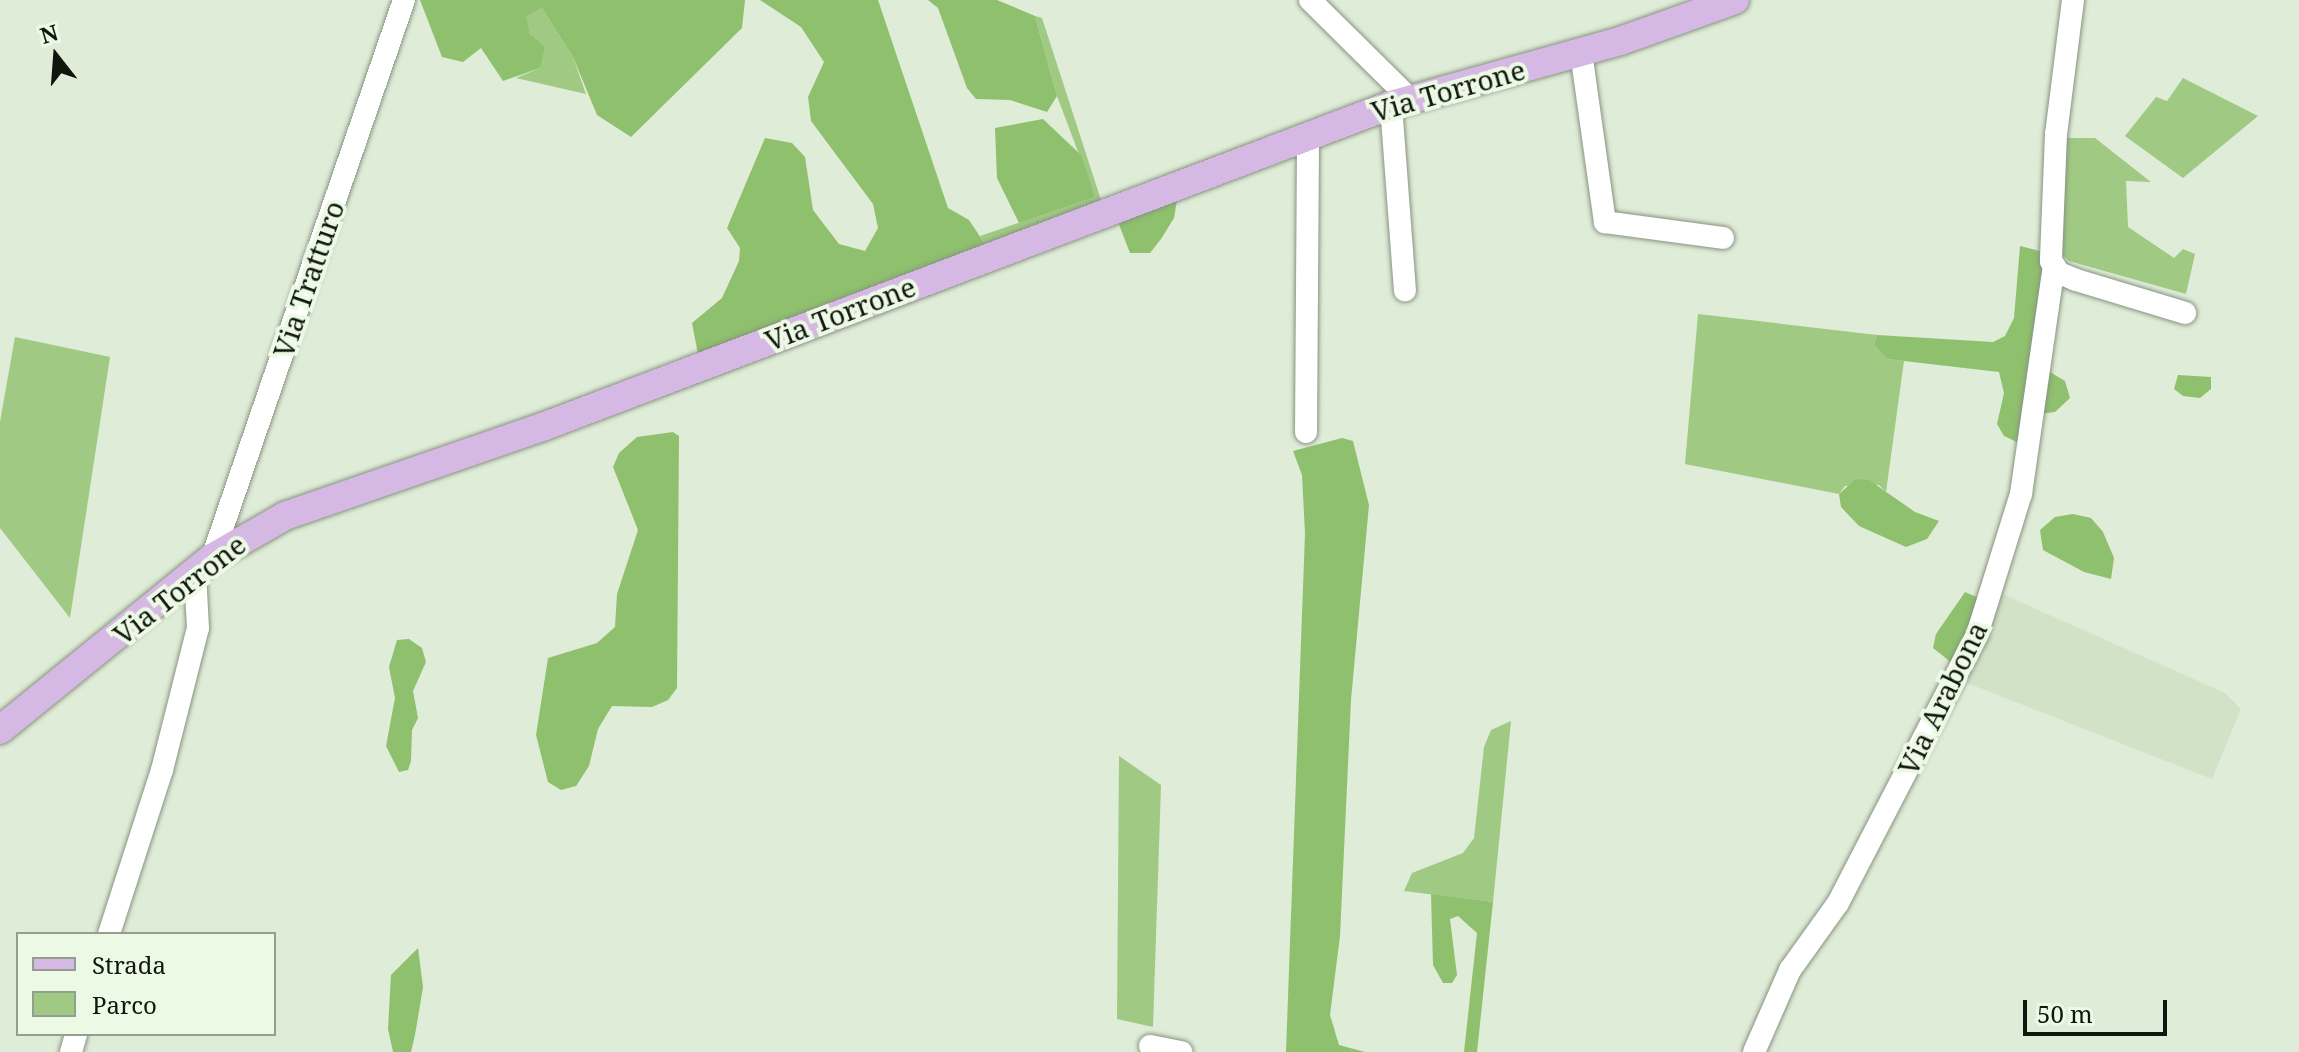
<!DOCTYPE html>
<style>
body{margin:0}
#map{position:relative;width:2299px;height:1052px;overflow:hidden;background:#dfecd7;font-family:"Noto Serif",serif}
div>[style]{position:absolute}
.built>*{inset:0;background:#d1e2c7}
.green>*{inset:0;background:#a0c984}
.forest>*{inset:0;background:#8fc06d}
.roads{filter:drop-shadow(0 0 2px #889381) drop-shadow(0 0 2px #889381)}
.minor>*{height:22px;margin:-11px;padding:0 11px;transform-origin:11px;border-radius:11px;background:#fff}
.major>*{height:28px;margin:-14px;padding:0 14px;transform-origin:14px;border-radius:14px;background:#d6b8e5}
span{translate:-50% -50%;white-space:nowrap;text-align:center;line-height:1.15;-webkit-text-stroke:8px #ecf9e4;paint-order:stroke}
.street-label{font-size:28px;color:#10150e}
.legend{position:absolute;left:16px;top:932px;width:260px;height:104px;box-sizing:border-box;background:#ecf9e4;border:2px solid #949e8e;margin:0;padding:10px 14px;list-style:none;font-size:24px;color:#10150e}
.legend li{display:flex;align-items:center;gap:16px;height:40px}
.legend b{width:40px;border:2px solid #949e8e}
.north{position:absolute;left:16px;top:16px;width:80px;height:80px;-webkit-text-stroke:6px #ecf9e4;paint-order:stroke;rotate:343deg;font-size:22px;font-weight:700;line-height:32px;text-align:center;color:#10150e}
.north::after{content:'';display:block;margin:auto;width:28px;height:36px;background:#10150e;clip-path:polygon(50% 0,100% 100%,50% 72%,0 100%)}
.scale{position:absolute;left:2023px;top:1000px;width:144px;height:36px;box-sizing:border-box;border:4px solid #10150e;border-top:0;padding-left:10px;font-size:24px;line-height:28px;white-space:nowrap;color:#10150e;-webkit-text-stroke:6px #ecf9e4;paint-order:stroke}
</style>
<div id="map">
<div class="built">
<i style="clip-path:polygon(1998px 592px,2225px 693px,2241px 709px,2212px 779px,1962px 681px)"></i>
</div>
<div class="green">
<i style="clip-path:polygon(542px 8px,573px 57px,586px 94px,516px 78px,540px 68px,525px 16px)"></i>
<i style="clip-path:polygon(1035px 16px,1042px 18px,1101px 200px,985px 244px,980px 236px,1095px 197px,1057px 96px)"></i>
<i style="clip-path:polygon(2183px 78px,2258px 116px,2183px 178px,2125px 136px,2156px 97px,2167px 101px)"></i>
<i style="clip-path:polygon(2064px 138px,2095px 138px,2151px 182px,2126px 181px,2128px 227px,2174px 258px,2183px 249px,2195px 254px,2186px 294px,2069px 261px,2060px 252px)"></i>
<i style="clip-path:polygon(1698px 314px,1877px 335px,1874px 345px,1887px 359px,1904px 361px,1886px 492px,1879px 485px,1845px 486px,1839px 494px,1685px 464px)"></i>
<i style="clip-path:polygon(15px 337px,110px 357px,70px 618px,0 528px,0 422px)"></i>
<i style="clip-path:polygon(1511px 721px,1493px 902px,1404px 891px,1412px 873px,1463px 853px,1474px 838px,1484px 747px,1491px 730px)"></i>
<i style="clip-path:polygon(1119px 756px,1161px 785px,1153px 1027px,1117px 1019px)"></i>
</div>
<div class="forest">
<i style="clip-path:polygon(420px 0,745px 0,742px 28px,631px 137px,597px 115px,573px 57px,542px 8px,526px 16px,530px 34px,545px 47px,540px 68px,503px 81px,481px 48px,463px 62px,442px 57px)"></i>
<i style="clip-path:polygon(760px 0,878px 0,948px 208px,969px 220px,985px 244px,698px 354px,692px 323px,722px 298px,739px 261px,740px 248px,727px 228px,765px 138px,792px 143px,805px 157px,813px 210px,839px 244px,865px 251px,878px 228px,873px 204px,811px 121px,808px 97px,824px 62px,801px 27px)"></i>
<i style="clip-path:polygon(928px 0,997px 0,1035px 16px,1057px 96px,1047px 112px,1010px 100px,976px 99px,967px 88px,938px 8px)"></i>
<i style="clip-path:polygon(1043px 119px,1081px 155px,1095px 197px,1019px 223px,997px 178px,995px 128px)"></i>
<i style="clip-path:polygon(1179px 188px,1174px 218px,1161px 239px,1150px 253px,1130px 253px,1115px 214px)"></i>
<i style="clip-path:polygon(2020px 246px,2044px 252px,2045px 369px,2065px 381px,2070px 398px,2055px 412px,2039px 414px,2019px 443px,2004px 436px,1997px 424px,2004px 393px,1999px 372px,1887px 359px,1874px 345px,1877px 335px,1993px 342px,2005px 336px,2014px 318px)"></i>
<i style="clip-path:polygon(2178px 375px,2211px 377px,2211px 389px,2200px 398px,2183px 396px,2174px 389px)"></i>
<i style="clip-path:polygon(673px 432px,679px 436px,677px 688px,668px 700px,652px 707px,612px 706px,598px 729px,589px 766px,576px 786px,561px 790px,548px 782px,536px 735px,548px 658px,597px 643px,615px 627px,617px 594px,638px 530px,613px 467px,619px 453px,637px 437px)"></i>
<i style="clip-path:polygon(1342px 438px,1353px 441px,1369px 505px,1351px 700px,1340px 936px,1330px 1015px,1339px 1045px,1365px 1052px,1286px 1052px,1305px 533px,1302px 475px,1293px 451px)"></i>
<i style="clip-path:polygon(1856px 479px,1869px 480px,1915px 512px,1939px 521px,1927px 539px,1906px 547px,1859px 526px,1841px 507px,1839px 494px)"></i>
<i style="clip-path:polygon(2073px 514px,2091px 518px,2103px 532px,2114px 558px,2111px 579px,2084px 572px,2043px 550px,2040px 530px,2055px 517px)"></i>
<i style="clip-path:polygon(1965px 592px,1981px 599px,1952px 663px,1933px 648px,1936px 634px)"></i>
<i style="clip-path:polygon(409px 639px,422px 648px,426px 662px,413px 691px,418px 718px,412px 730px,411px 761px,408px 770px,399px 772px,386px 746px,395px 698px,389px 667px,397px 640px)"></i>
<i style="clip-path:polygon(1431px 894px,1493px 902px,1477px 1052px,1464px 1052px,1477px 933px,1458px 916px,1450px 919px,1457px 975px,1452px 983px,1443px 983px,1433px 965px)"></i>
<i style="clip-path:polygon(418px 948px,423px 987px,415px 1035px,411px 1052px,393px 1052px,388px 1029px,391px 975px)"></i>
</div>
<div class="roads">
<div class="minor">
<i style="left:1310px;top:0;width:141px;rotate:44.7deg"></i>
<i style="left:2073px;top:0;width:135px;rotate:97.2deg"></i>
<i style="left:2056px;top:134px;width:127px;rotate:92.3deg"></i>
<i style="left:2051px;top:261px;width:14px;rotate:56deg"></i>
<i style="left:2059px;top:273px;width:18px;rotate:22deg"></i>
<i style="left:2076px;top:280px;width:114px;rotate:16.8deg"></i>
<i style="left:1581px;top:52px;width:172px;rotate:82deg"></i>
<i style="left:1605px;top:222px;width:119px;rotate:7.7deg"></i>
<i style="left:1391px;top:105px;width:186px;rotate:85.7deg"></i>
<i style="left:1306px;top:432px;width:296px;rotate:-89.6deg"></i>
<i style="left:212px;top:558px;width:590px;rotate:-71.01deg"></i>
<i style="left:109px;top:934px;width:172px;rotate:-72.1deg"></i>
<i style="left:162px;top:770px;width:146px;rotate:-75.8deg"></i>
<i style="left:198px;top:628px;width:55px;rotate:-93.1deg"></i>
<i style="left:1150px;top:1046px;width:32px;rotate:11deg"></i>
<i style="left:71px;top:1052px;width:19px;rotate:-74deg"></i>
<i style="left:1754px;top:1052px;width:90px;rotate:-66.3deg"></i>
<i style="left:1790px;top:970px;width:82px;rotate:-54.4deg"></i>
<i style="left:1838px;top:903px;width:302px;rotate:-62.6deg"></i>
<i style="left:1977px;top:635px;width:148px;rotate:-72.7deg"></i>
<i style="left:2021px;top:494px;width:231px;rotate:-81.8deg"></i>
</div>
<div class="major">
<i style="left:0;top:730px;width:273px;rotate:-39.1deg"></i>
<i style="left:212px;top:558px;width:84px;rotate:-29.9deg"></i>
<i style="left:285px;top:516px;width:275px;rotate:-19.1deg"></i>
<i style="left:545px;top:426px;width:905px;rotate:-20.78deg"></i>
<i style="left:1391px;top:105px;width:238px;rotate:-15.6deg"></i>
<i style="left:1620px;top:41px;width:122px;rotate:-19.6deg"></i>
</div>
</div>
<div class="street-label">
<span style="left:1448px;top:90px;rotate:-16deg">Via Torrone</span>
<span style="left:308px;top:279px;rotate:-71deg">Via Tratturo</span>
<span style="left:840px;top:313px;rotate:-21deg">Via Torrone</span>
<span style="left:179px;top:589px;rotate:-38deg">Via Torrone</span>
<span style="left:1942px;top:698px;rotate:-64deg">Via Arabona</span>
</div>
<ul class="legend">
<li><b style="height:10px;background:#d6b8e5"></b>Strada</li>
<li><b style="height:22px;background:#a0c984"></b>Parco</li>
</ul>
<div class="north">N</div>
<div class="scale">50 m</div>
</div>
